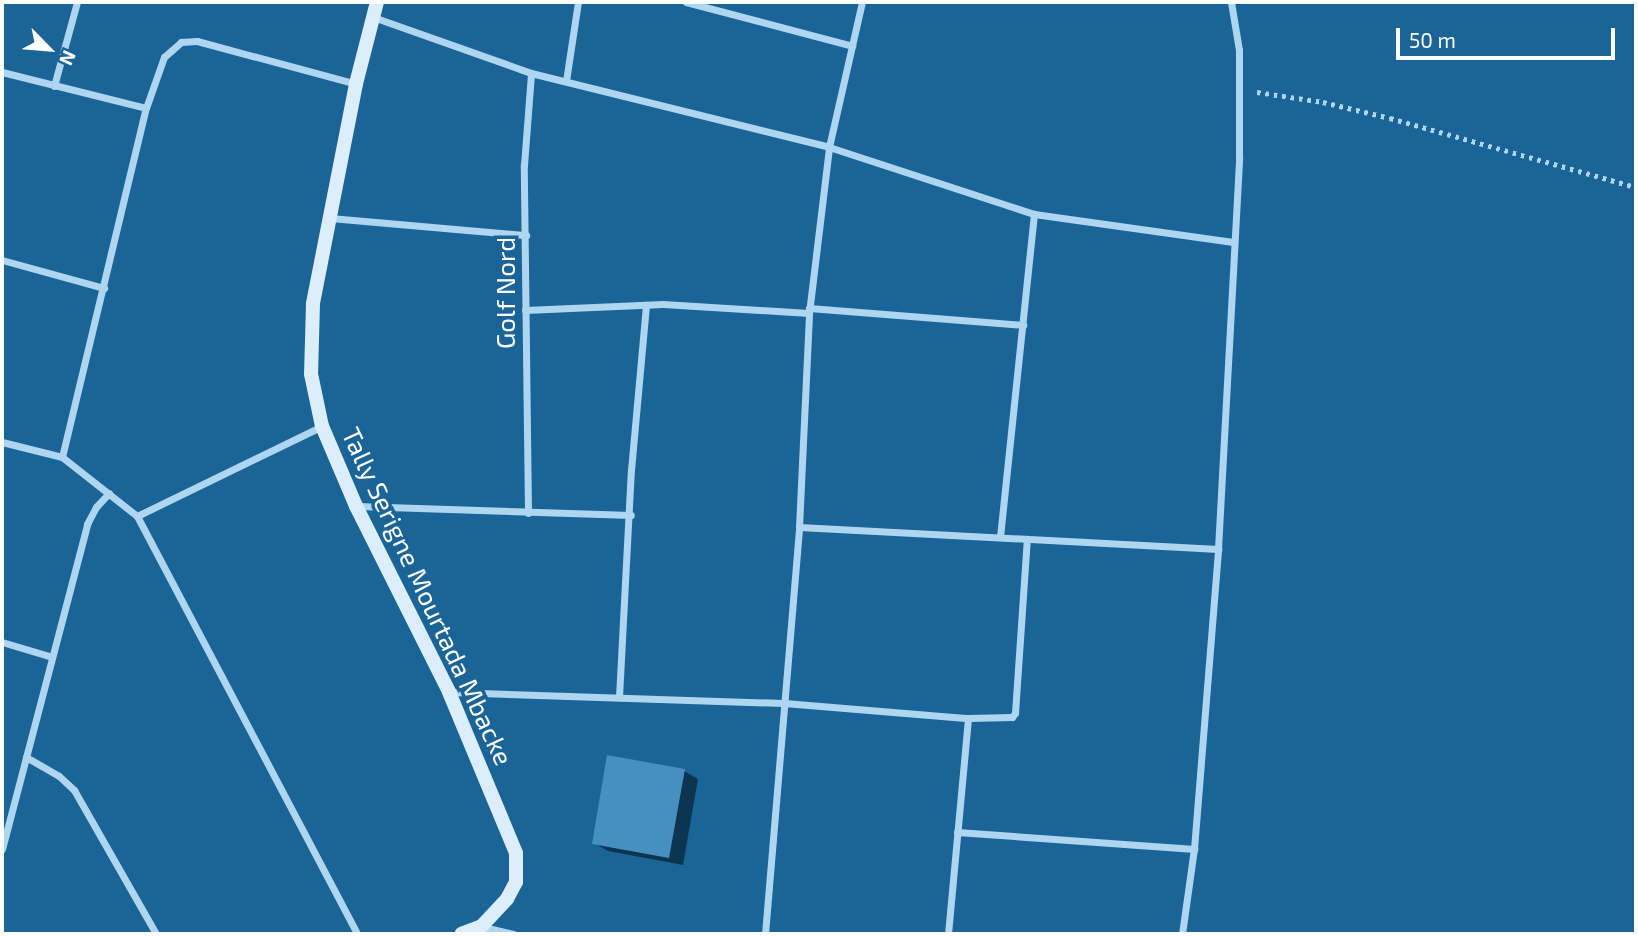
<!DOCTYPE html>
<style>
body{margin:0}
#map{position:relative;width:1638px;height:936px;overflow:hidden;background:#1a6498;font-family:"Exo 2",sans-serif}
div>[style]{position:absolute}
.shadow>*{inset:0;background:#0007}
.building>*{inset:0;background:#478fc0}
.path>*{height:4.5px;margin-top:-2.25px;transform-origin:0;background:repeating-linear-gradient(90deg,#aed6f0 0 3.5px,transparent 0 8.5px)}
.street>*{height:7px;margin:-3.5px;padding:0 3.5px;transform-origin:3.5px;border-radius:3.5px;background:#aed6f0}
.secondary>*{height:14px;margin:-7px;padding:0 7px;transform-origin:7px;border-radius:7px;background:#dceefb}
span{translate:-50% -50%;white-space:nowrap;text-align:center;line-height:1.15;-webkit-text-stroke:7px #1a6498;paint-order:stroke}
.street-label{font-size:26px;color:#fff}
.frame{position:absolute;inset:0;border:4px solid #fff;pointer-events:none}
.north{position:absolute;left:14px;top:14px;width:70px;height:70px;-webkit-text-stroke:5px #1a6498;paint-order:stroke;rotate:115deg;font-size:19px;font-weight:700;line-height:28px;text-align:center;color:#fff}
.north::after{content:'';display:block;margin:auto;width:24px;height:32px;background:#fff;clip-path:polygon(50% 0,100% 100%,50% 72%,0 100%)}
.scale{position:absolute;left:1396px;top:28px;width:219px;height:32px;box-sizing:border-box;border:4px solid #fff;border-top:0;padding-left:9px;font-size:21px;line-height:24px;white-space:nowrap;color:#fff;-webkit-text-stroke:5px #1a6498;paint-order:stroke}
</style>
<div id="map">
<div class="shadow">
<i style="clip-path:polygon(684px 771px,698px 779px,683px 865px,608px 851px,594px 843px)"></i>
</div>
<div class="building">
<i style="clip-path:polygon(607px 755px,685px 769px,669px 858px,592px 844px)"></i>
</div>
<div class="path">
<i style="left:1257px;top:92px;width:67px;rotate:8.6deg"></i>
<i style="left:1323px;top:102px;width:69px;rotate:13.4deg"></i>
<i style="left:1390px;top:118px;width:255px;rotate:15.7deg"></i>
</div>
<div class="street">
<i style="left:686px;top:2px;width:172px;rotate:14.8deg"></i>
<i style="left:373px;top:17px;width:168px;rotate:19.5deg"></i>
<i style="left:531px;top:73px;width:307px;rotate:13.9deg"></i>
<i style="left:829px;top:147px;width:216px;rotate:18.1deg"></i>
<i style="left:1034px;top:214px;width:201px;rotate:8deg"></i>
<i style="left:2px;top:72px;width:148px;rotate:14deg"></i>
<i style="left:566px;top:81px;width:80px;rotate:-81.4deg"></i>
<i style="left:54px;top:86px;width:87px;rotate:-74.7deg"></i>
<i style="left:330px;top:218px;width:197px;rotate:5deg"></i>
<i style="left:2px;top:260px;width:106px;rotate:15.4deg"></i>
<i style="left:809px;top:308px;width:215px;rotate:4.5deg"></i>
<i style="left:525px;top:310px;width:138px;rotate:-2.5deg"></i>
<i style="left:663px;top:304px;width:146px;rotate:3.5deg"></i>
<i style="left:2px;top:442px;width:62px;rotate:14deg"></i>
<i style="left:62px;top:457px;width:95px;rotate:38.2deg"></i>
<i style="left:137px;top:516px;width:472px;rotate:62.2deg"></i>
<i style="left:62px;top:457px;width:359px;rotate:-76.5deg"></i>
<i style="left:146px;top:108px;width:54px;rotate:-70.6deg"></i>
<i style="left:164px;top:57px;width:23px;rotate:-41deg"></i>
<i style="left:181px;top:42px;width:16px;rotate:-4deg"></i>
<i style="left:197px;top:41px;width:165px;rotate:15.1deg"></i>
<i style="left:357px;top:506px;width:274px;rotate:1.9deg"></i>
<i style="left:528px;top:513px;width:348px;rotate:-90.7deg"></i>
<i style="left:524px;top:165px;width:92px;rotate:-85.6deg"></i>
<i style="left:137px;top:516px;width:206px;rotate:-25.9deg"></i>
<i style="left:799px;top:527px;width:420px;rotate:3deg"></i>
<i style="left:1000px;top:537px;width:325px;rotate:-84deg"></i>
<i style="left:2px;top:642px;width:52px;rotate:16.7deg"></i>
<i style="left:450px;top:692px;width:334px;rotate:1.9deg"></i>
<i style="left:784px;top:703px;width:185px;rotate:4.7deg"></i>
<i style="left:968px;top:718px;width:44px;rotate:-1.3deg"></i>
<i style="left:1012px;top:717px;width:5px;rotate:-53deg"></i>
<i style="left:1015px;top:713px;width:174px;rotate:-86.1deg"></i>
<i style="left:619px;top:697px;width:227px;rotate:-87deg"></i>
<i style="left:631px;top:470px;width:166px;rotate:-84.8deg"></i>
<i style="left:26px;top:757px;width:38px;rotate:30deg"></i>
<i style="left:59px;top:776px;width:21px;rotate:43deg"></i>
<i style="left:74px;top:790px;width:166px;rotate:60.3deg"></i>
<i style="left:957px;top:832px;width:238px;rotate:4.1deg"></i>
<i style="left:2px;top:849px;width:336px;rotate:-75.3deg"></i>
<i style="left:87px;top:524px;width:19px;rotate:-62deg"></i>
<i style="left:96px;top:507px;width:19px;rotate:-47deg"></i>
<i style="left:483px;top:927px;width:31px;rotate:13deg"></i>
<i style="left:765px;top:934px;width:408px;rotate:-85.2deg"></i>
<i style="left:799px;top:527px;width:214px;rotate:-87.3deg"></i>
<i style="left:809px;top:313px;width:167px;rotate:-83.1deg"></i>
<i style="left:829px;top:147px;width:149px;rotate:-77.2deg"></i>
<i style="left:948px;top:934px;width:217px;rotate:-84.7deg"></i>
<i style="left:1182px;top:934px;width:86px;rotate:-82deg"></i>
<i style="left:1194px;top:849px;width:301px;rotate:-85.4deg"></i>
<i style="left:1218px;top:549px;width:392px;rotate:-86.9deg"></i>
<i style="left:1239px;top:158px;width:108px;rotate:-90deg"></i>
<i style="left:1239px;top:50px;width:49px;rotate:-99.5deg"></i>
</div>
<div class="secondary">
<i style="left:377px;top:2px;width:85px;rotate:104.4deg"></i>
<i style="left:356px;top:84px;width:224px;rotate:101.1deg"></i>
<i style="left:313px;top:304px;width:70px;rotate:91.6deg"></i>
<i style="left:311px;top:374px;width:53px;rotate:78.1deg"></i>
<i style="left:322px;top:426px;width:87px;rotate:67deg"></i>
<i style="left:356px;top:506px;width:208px;rotate:63.4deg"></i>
<i style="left:449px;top:692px;width:174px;rotate:67.4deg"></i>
<i style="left:516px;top:853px;width:29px;rotate:90deg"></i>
<i style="left:516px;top:882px;width:19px;rotate:118deg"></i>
<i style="left:507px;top:899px;width:37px;rotate:133deg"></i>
<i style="left:482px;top:926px;width:22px;rotate:159deg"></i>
</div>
<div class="street-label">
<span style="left:505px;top:293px;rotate:-90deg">Golf Nord</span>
<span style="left:428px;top:596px;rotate:65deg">Tally Serigne Mourtada Mbacke</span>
</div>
<div class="frame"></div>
<div class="north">N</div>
<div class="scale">50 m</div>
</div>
